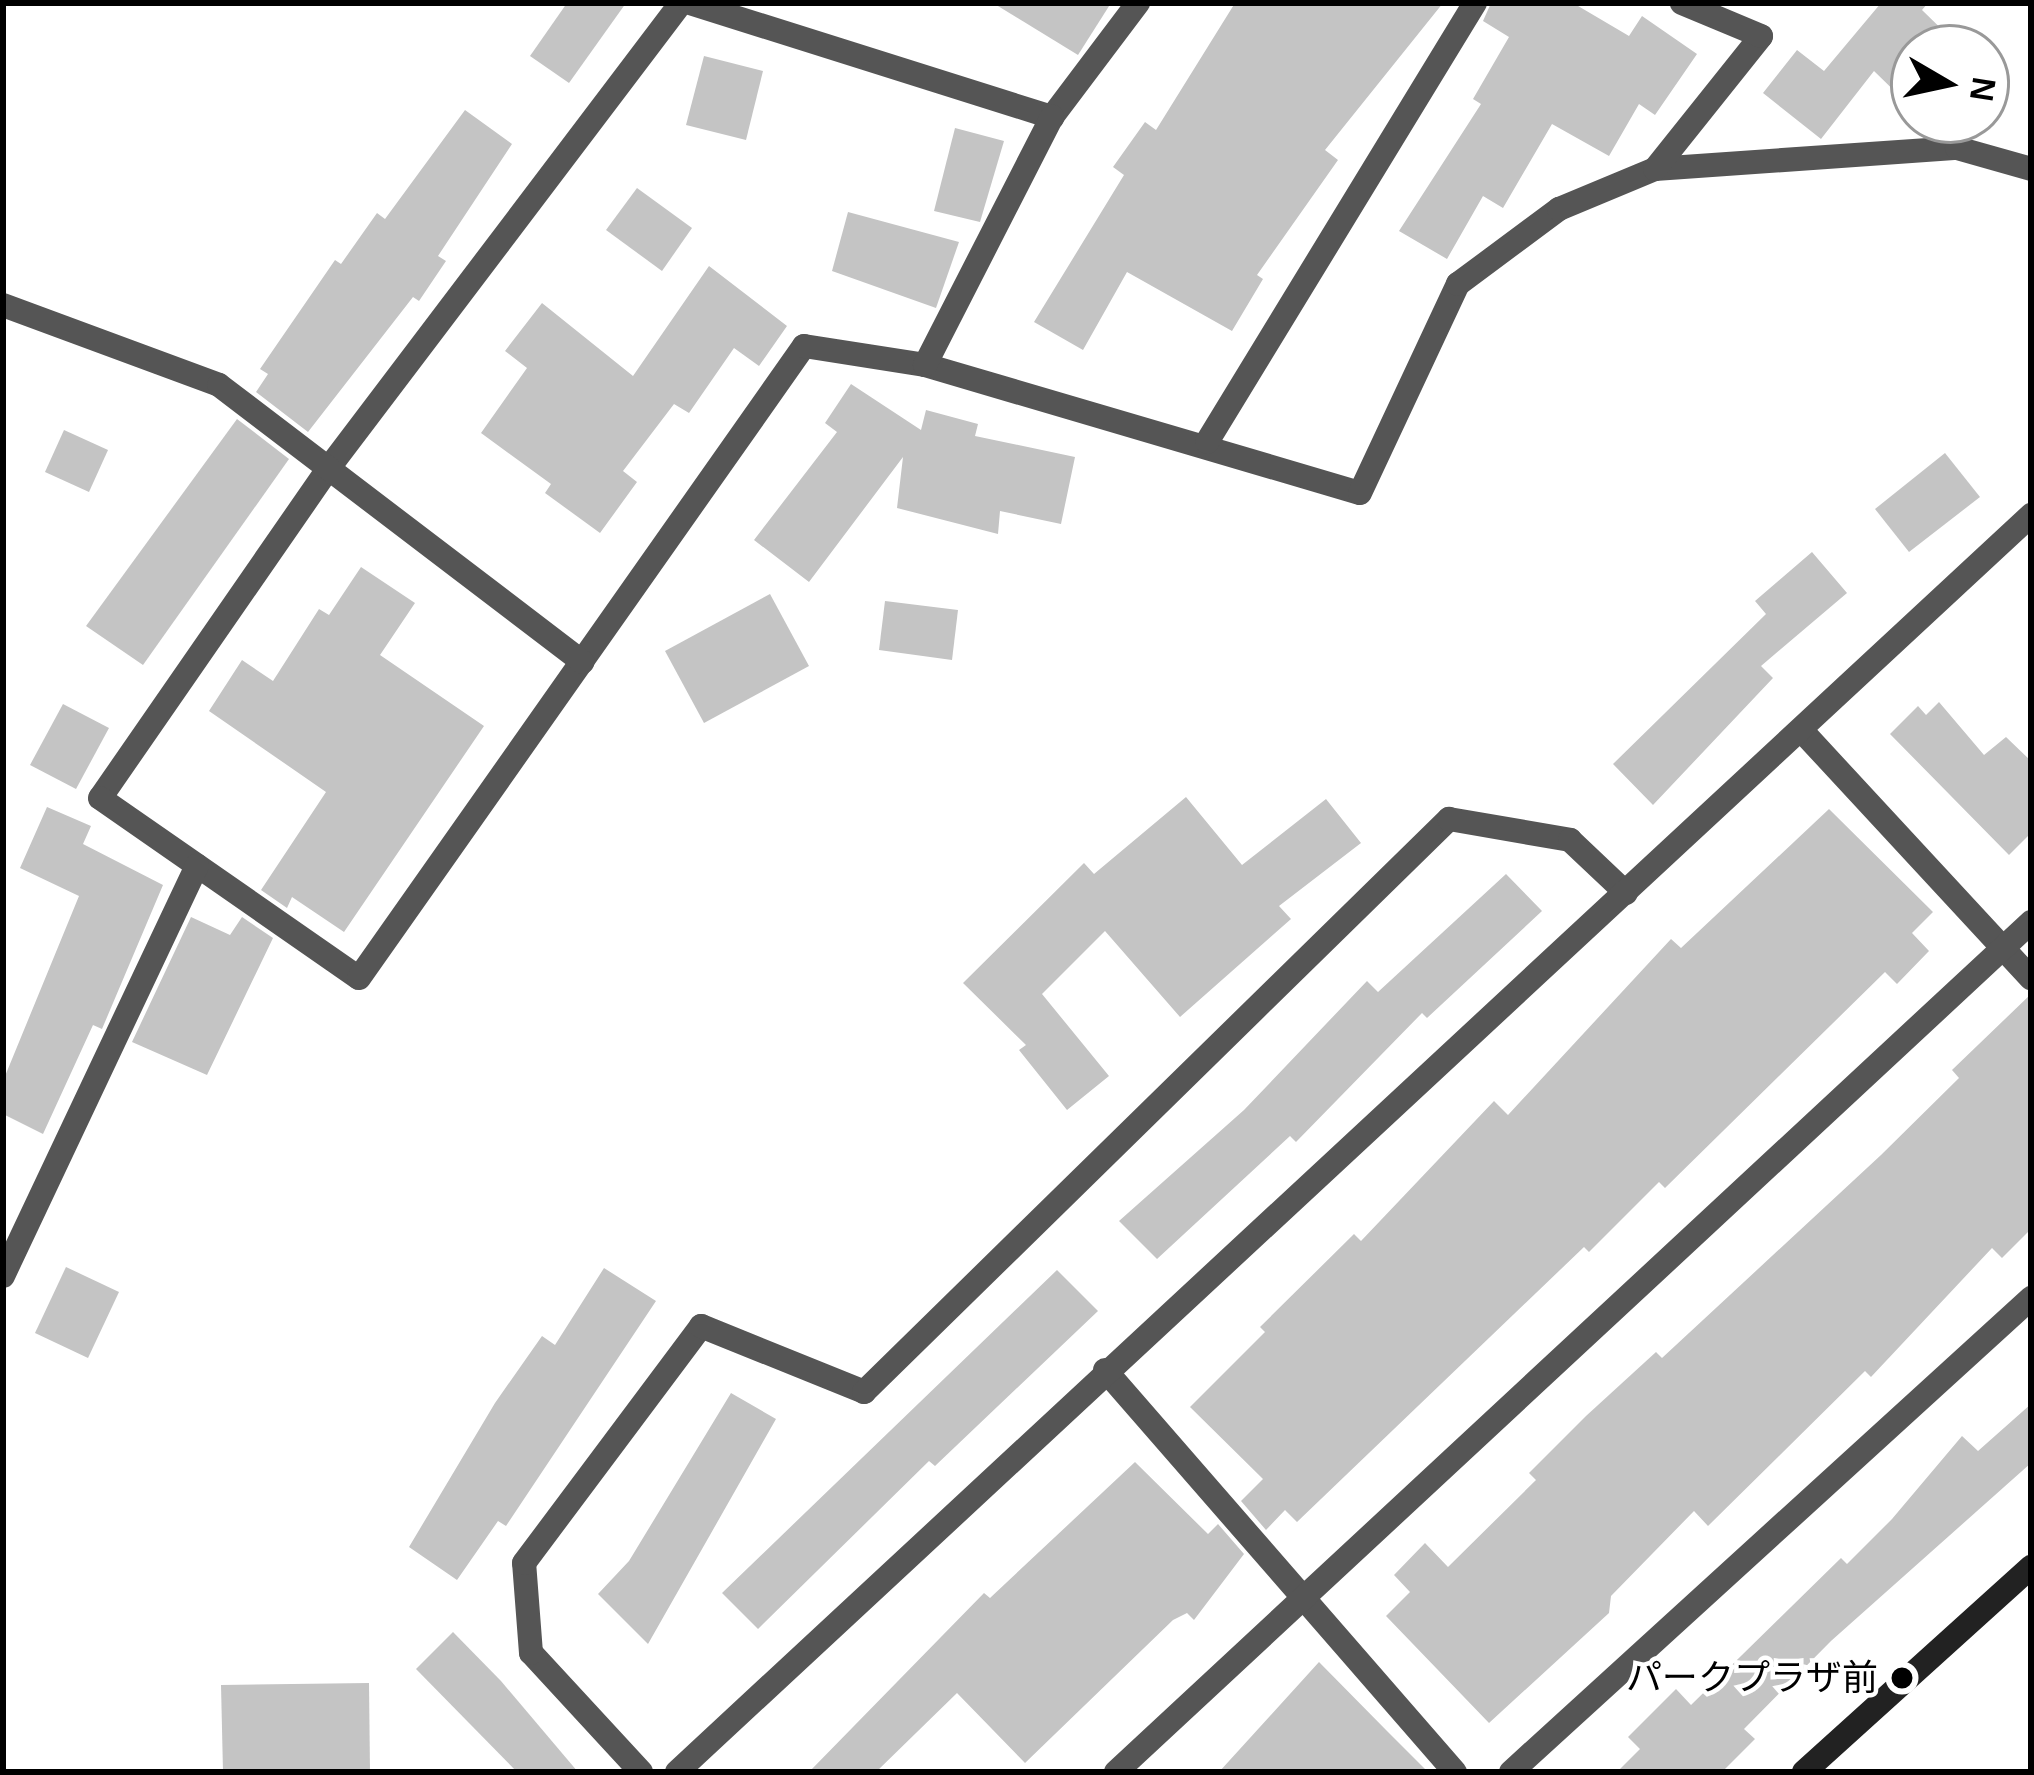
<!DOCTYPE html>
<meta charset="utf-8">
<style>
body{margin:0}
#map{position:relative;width:2034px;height:1775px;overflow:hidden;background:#fff;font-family:Helvetica,"Noto Sans JP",sans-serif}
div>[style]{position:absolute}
.building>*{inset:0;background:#c4c4c4}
.street>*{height:24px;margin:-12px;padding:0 12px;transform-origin:12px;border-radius:12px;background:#555}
.secondary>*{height:24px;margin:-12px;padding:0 12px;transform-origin:12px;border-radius:12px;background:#222}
.dots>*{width:33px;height:33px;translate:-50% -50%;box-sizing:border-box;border:6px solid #fff;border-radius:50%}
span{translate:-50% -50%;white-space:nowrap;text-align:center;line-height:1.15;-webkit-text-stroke:9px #fff;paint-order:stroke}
.poi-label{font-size:36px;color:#000}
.right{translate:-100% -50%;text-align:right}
.frame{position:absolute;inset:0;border:6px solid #000;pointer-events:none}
.north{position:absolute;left:1890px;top:24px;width:120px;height:120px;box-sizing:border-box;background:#fff;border:3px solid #999;border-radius:50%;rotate:99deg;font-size:33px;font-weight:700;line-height:48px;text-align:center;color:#000}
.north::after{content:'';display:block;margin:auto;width:42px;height:54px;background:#000;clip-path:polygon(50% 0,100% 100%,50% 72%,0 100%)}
</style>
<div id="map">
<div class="building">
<i style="clip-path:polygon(567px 3px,626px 3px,569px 83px,530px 56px)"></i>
<i style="clip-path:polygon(993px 3px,1111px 3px,1078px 55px)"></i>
<i style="clip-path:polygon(1235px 3px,1443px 3px,1325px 150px,1338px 160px,1257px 275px,1263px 279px,1232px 331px,1127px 272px,1083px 350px,1034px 322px,1124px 175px,1113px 167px,1145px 122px,1156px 130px)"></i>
<i style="clip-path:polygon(1491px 3px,1573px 3px,1629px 36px,1642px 16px,1697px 54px,1655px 115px,1639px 104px,1609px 156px,1552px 124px,1503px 208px,1483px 196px,1447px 259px,1399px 231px,1481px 104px,1473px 99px,1509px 37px,1483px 21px)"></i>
<i style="clip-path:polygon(1881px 3px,1928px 3px,1922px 10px,1961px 48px,1914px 48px,1914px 110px,1874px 71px,1821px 139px,1763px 93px,1797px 50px,1824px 71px)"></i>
<i style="clip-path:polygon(704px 56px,763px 71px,746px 140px,686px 125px)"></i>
<i style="clip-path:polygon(465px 110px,512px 144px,438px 256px,446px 261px,419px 301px,413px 297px,308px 432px,256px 392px,268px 374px,260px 369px,335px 260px,341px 264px,377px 213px,385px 219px)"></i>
<i style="clip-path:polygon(955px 128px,1004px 141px,980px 222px,934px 211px)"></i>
<i style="clip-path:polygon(637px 188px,692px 228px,662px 271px,606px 230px)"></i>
<i style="clip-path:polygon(848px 212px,959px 242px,936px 308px,832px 271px)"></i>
<i style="clip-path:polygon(709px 266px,787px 326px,759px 366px,734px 348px,689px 413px,674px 404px,623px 471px,637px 482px,600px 533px,545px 493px,551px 484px,481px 433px,527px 368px,505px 351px,542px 303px,633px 376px)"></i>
<i style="clip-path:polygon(851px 384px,921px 430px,926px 410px,978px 424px,975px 436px,1075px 457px,1061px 524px,1000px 511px,998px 534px,897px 508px,903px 457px,809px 582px,754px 540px,837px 432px,825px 423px)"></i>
<i style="clip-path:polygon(237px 419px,289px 459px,143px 665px,86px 626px)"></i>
<i style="clip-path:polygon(64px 430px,108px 450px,89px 492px,45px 472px)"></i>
<i style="clip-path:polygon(1945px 453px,1980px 497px,1909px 552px,1875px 509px)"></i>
<i style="clip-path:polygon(1812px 552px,1847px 593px,1761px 666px,1773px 678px,1653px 805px,1613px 764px,1766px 614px,1755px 601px)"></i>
<i style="clip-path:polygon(361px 567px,415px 603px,380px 655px,484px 726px,344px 932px,292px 897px,287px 908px,261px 890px,326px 792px,209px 711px,242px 660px,273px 681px,319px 609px,329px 615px)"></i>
<i style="clip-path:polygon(770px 594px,809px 666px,704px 723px,665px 651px)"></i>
<i style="clip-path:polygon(885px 601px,958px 610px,952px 660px,879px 650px)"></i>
<i style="clip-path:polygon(1939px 702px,1984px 755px,2006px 737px,2031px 761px,2031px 833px,2009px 855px,1890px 734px,1918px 706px,1926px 715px)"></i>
<i style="clip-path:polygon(63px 704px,109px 728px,76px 789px,30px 765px)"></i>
<i style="clip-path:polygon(1186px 797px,1242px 865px,1326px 799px,1361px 843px,1279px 906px,1291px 919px,1180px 1017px,1105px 931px,1042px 994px,1109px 1076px,1067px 1110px,1019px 1050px,1026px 1045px,963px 983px,1084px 863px,1094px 874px)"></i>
<i style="clip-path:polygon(47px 807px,91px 826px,83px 844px,163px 885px,102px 1029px,93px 1025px,43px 1134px,3px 1114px,3px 1081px,79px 896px,20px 868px)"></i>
<i style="clip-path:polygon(1829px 809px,1933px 912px,1912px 933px,1929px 951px,1897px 984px,1885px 972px,1665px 1188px,1659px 1182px,1589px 1252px,1584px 1247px,1297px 1522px,1285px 1510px,1266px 1530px,1241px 1501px,1263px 1479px,1190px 1407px,1265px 1332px,1260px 1327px,1354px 1234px,1361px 1241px,1494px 1101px,1508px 1115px,1671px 939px,1681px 948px)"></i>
<i style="clip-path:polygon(1506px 874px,1542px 911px,1427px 1018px,1422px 1013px,1296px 1142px,1290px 1136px,1157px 1259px,1119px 1221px,1244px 1110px,1367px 981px,1378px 992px)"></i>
<i style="clip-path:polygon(191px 917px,230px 935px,242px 917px,273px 938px,207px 1075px,132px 1042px)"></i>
<i style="clip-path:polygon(2031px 994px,2031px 1229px,2002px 1258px,1992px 1248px,1871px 1377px,1865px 1371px,1708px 1526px,1694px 1511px,1611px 1596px,1609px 1613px,1489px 1723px,1386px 1616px,1410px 1592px,1394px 1575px,1425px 1543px,1448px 1567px,1536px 1480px,1529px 1473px,1586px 1416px,1656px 1352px,1662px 1358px,1881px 1155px,1959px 1078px,1952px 1070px)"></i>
<i style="clip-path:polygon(66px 1267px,119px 1292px,88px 1358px,35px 1333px)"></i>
<i style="clip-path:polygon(604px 1268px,656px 1301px,506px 1526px,498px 1521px,457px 1580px,409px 1547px,495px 1403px,542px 1336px,555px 1345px)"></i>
<i style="clip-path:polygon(1057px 1270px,1098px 1311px,935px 1466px,929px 1461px,758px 1629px,722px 1593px)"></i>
<i style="clip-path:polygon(731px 1393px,776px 1419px,648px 1644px,598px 1594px,629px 1561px)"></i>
<i style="clip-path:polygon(2031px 1404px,2031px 1463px,1831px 1641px,1744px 1729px,1755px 1739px,1722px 1772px,1617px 1772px,1640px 1749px,1628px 1737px,1676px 1689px,1691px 1705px,1841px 1558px,1847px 1564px,1892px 1519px,1962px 1436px,1978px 1451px)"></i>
<i style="clip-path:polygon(1135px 1462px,1208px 1534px,1218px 1524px,1244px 1554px,1194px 1620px,1187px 1613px,1173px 1620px,1025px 1763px,957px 1693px,876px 1772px,809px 1772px,984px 1593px,990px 1598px)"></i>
<i style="clip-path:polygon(453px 1632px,501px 1681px,578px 1772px,517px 1772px,416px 1669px)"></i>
<i style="clip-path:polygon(1319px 1662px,1387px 1731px,1428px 1772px,1219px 1772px)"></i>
<i style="clip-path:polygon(369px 1683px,370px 1772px,223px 1772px,221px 1685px)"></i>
</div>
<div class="street">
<i style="left:681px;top:3px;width:585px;rotate:127.14deg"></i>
<i style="left:328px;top:469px;width:400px;rotate:124.7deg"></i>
<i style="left:100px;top:798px;width:315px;rotate:34.8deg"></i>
<i style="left:359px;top:978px;width:773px;rotate:-54.85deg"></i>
<i style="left:804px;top:346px;width:122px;rotate:8.9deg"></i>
<i style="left:925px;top:365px;width:453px;rotate:16.4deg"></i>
<i style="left:1360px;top:493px;width:231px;rotate:-64.9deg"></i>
<i style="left:1458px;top:284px;width:126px;rotate:-36.6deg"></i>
<i style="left:1559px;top:209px;width:104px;rotate:-22.6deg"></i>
<i style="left:1655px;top:169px;width:303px;rotate:-4deg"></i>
<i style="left:1957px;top:148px;width:77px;rotate:15.8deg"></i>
<i style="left:690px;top:3px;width:380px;rotate:17.5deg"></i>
<i style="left:1052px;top:117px;width:143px;rotate:-53deg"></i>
<i style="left:1655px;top:169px;width:170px;rotate:-51.4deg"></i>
<i style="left:1761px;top:36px;width:86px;rotate:-157.3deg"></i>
<i style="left:3px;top:305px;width:230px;rotate:20.3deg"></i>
<i style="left:219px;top:385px;width:457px;rotate:37.3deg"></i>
<i style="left:925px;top:365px;width:279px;rotate:-62.9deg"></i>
<i style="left:1207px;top:442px;width:514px;rotate:-58.6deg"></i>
<i style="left:1802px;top:731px;width:337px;rotate:47.2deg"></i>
<i style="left:3px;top:1276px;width:454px;rotate:-64.7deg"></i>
<i style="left:1105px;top:1370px;width:533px;rotate:48.96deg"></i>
<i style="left:641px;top:1772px;width:162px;rotate:-132.7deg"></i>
<i style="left:531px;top:1653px;width:90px;rotate:-94.4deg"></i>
<i style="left:524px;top:1563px;width:296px;rotate:-53.2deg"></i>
<i style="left:701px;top:1326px;width:176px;rotate:22deg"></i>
<i style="left:864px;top:1392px;width:819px;rotate:-44.41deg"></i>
<i style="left:1449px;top:819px;width:123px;rotate:9.8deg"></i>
<i style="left:1570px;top:840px;width:77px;rotate:43.4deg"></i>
<i style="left:677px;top:1772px;width:1848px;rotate:-42.87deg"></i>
<i style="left:1116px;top:1772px;width:1249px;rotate:-42.89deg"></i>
<i style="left:1511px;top:1772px;width:704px;rotate:-42.35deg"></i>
</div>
<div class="secondary">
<i style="left:1804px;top:1772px;width:306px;rotate:-42.1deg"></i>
</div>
<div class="dots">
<i style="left:1902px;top:1678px;background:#000"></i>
</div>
<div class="poi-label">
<span class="right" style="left:1878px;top:1678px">パークプラザ前</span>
</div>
<div class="frame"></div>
<div class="north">N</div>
</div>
